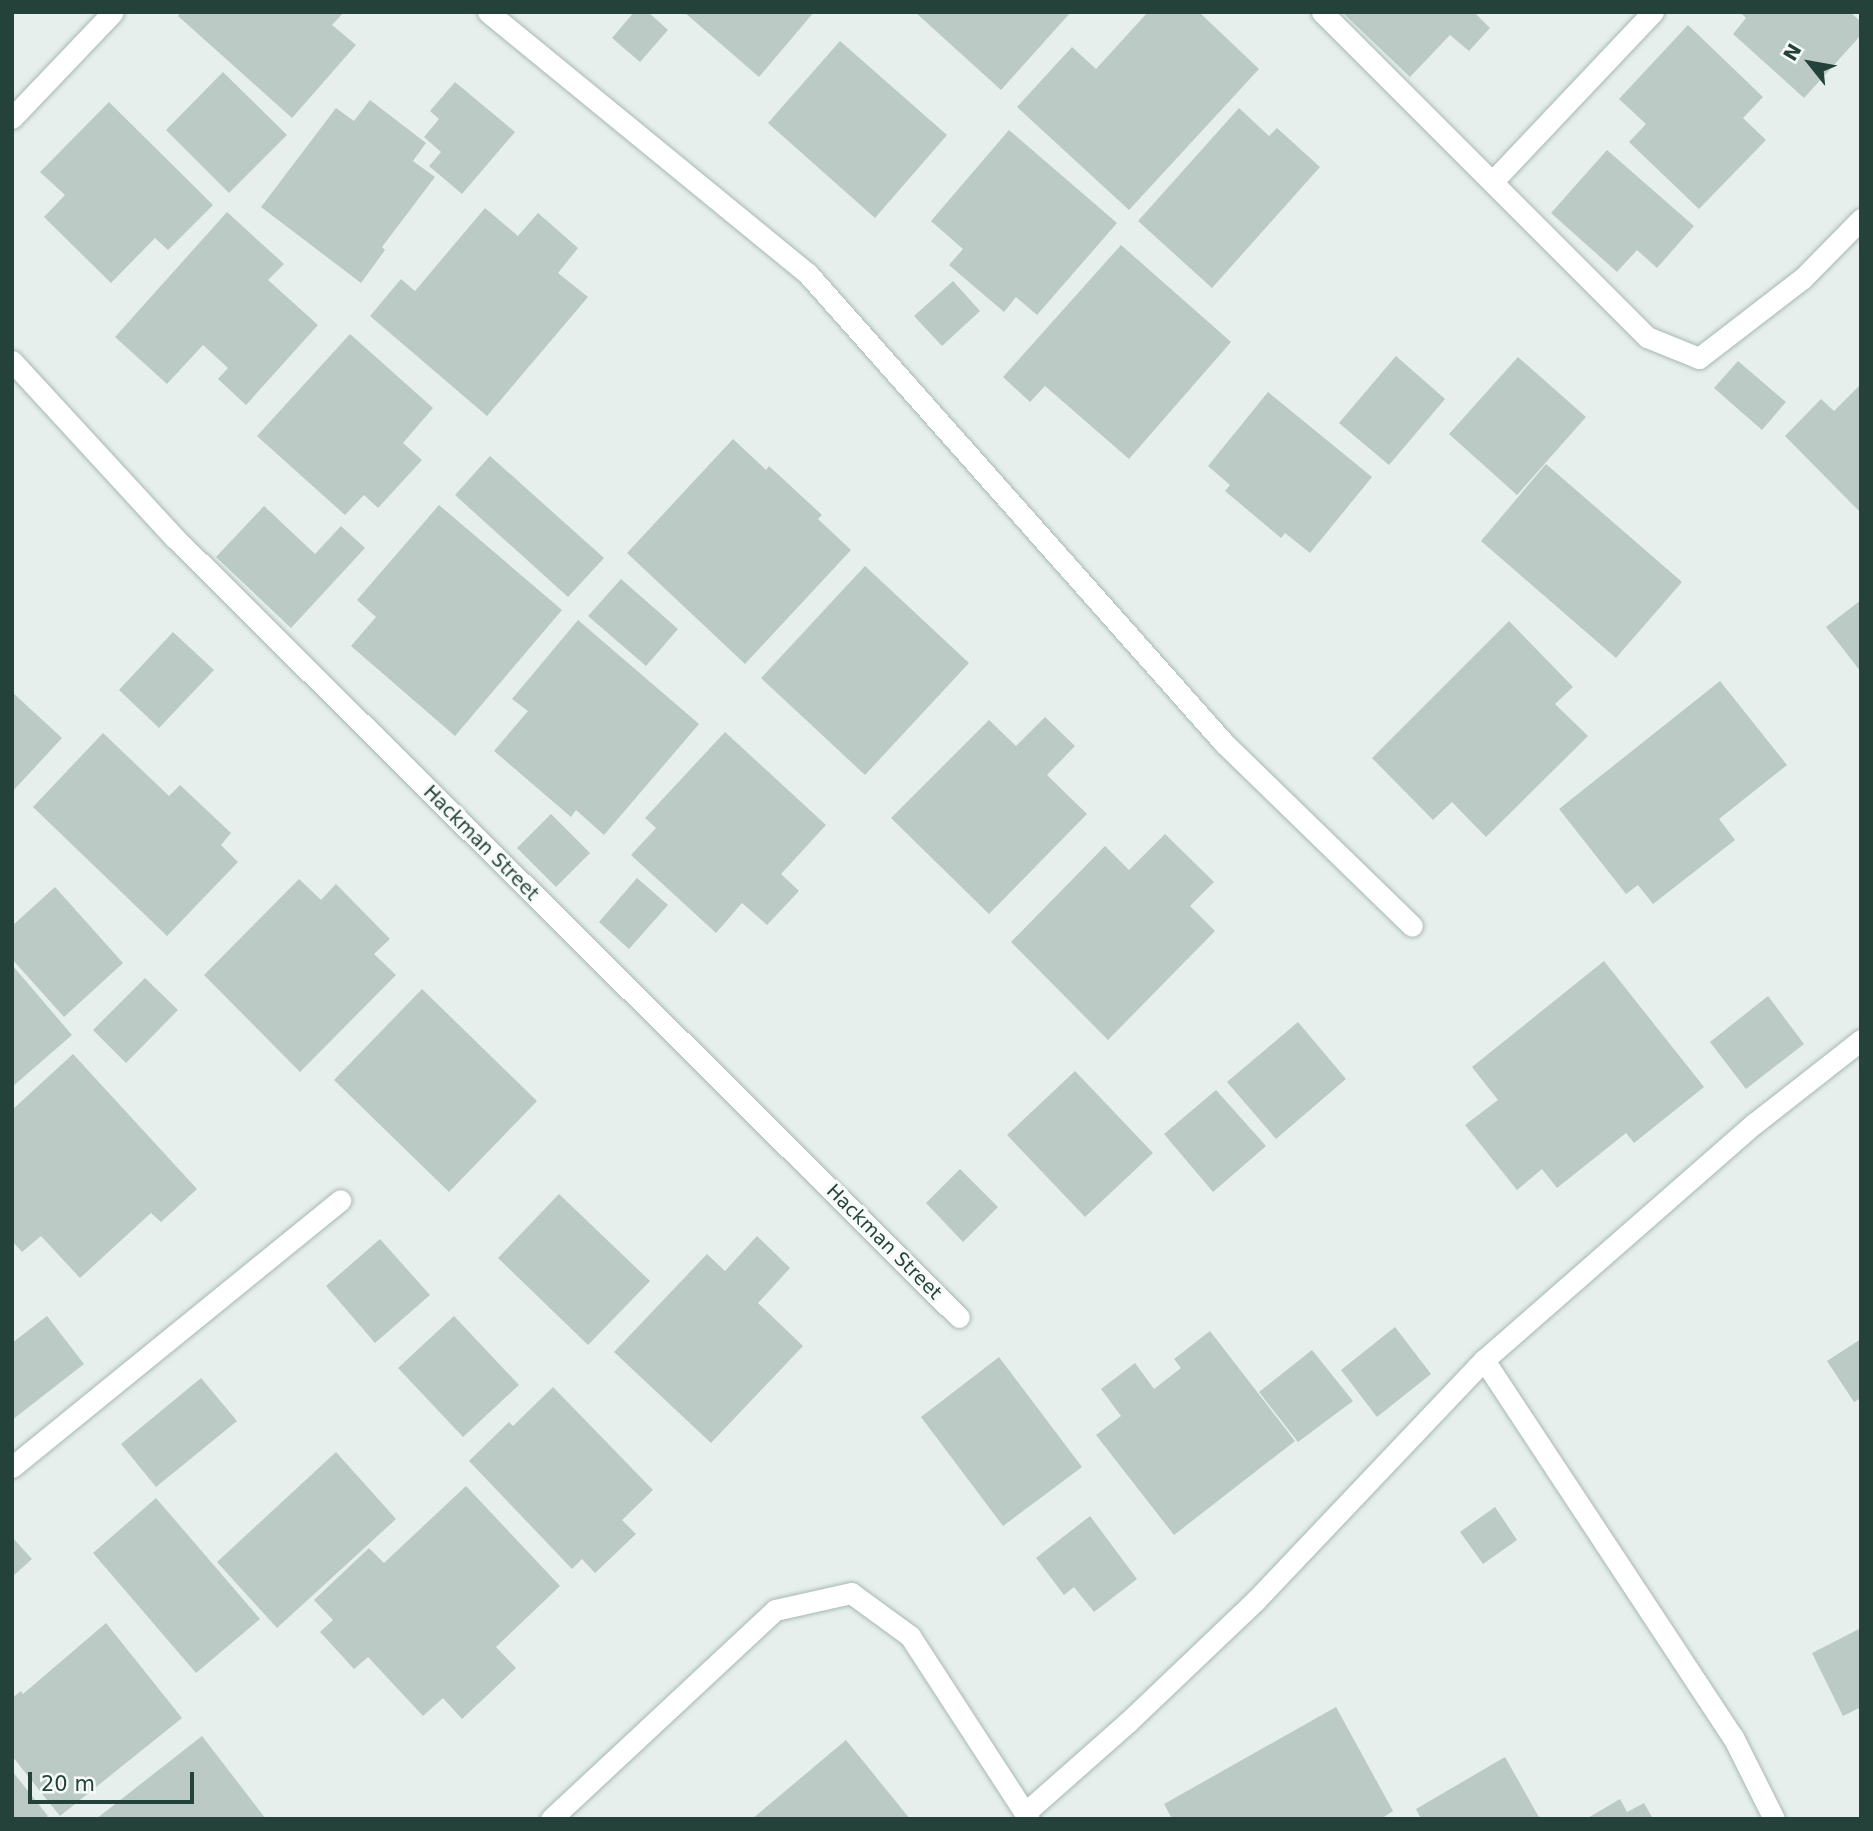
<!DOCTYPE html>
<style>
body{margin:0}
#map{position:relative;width:1873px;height:1831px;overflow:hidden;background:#e6efeb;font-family:"DejaVu Sans",sans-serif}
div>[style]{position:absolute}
.building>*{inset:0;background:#bbcac4}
.roads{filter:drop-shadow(0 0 2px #a8b8b2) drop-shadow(0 0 2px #a8b8b2)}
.minor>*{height:21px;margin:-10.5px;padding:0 10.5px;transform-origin:10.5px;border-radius:10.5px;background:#fff}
span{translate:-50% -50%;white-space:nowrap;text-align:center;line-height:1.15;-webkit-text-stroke:6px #f7fbf9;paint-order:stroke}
.street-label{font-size:19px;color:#24423a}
.frame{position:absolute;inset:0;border:14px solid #24423a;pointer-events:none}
.north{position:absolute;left:1775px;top:28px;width:70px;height:70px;-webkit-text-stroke:5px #f7fbf9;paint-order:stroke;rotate:301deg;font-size:19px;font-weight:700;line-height:28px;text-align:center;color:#24423a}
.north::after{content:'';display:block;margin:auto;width:24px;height:32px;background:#24423a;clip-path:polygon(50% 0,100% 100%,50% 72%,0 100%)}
.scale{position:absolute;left:28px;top:1772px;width:166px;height:32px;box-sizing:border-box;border:4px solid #24423a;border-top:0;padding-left:9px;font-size:21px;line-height:24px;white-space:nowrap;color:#24423a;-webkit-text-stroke:5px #f7fbf9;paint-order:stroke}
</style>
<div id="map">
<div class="building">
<i style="clip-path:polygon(181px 12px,344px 12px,332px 25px,356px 45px,292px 118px,178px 16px)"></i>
<i style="clip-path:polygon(634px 12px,648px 12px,668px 30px,640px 62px,612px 38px)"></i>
<i style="clip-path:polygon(684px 12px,814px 12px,759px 77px)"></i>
<i style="clip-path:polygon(915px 12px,1071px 12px,1001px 90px)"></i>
<i style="clip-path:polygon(1148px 12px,1199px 12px,1259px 69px,1129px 210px,1017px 107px,1072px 47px,1096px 69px)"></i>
<i style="clip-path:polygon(1342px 12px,1474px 12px,1490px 28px,1469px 51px,1450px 35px,1410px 77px)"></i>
<i style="clip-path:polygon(1740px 12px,1850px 12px,1861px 22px,1861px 35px,1804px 98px,1733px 34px,1746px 18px)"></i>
<i style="clip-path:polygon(1688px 25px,1763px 97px,1743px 118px,1766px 140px,1699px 209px,1629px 142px,1646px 124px,1619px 99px)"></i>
<i style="clip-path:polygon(840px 41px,947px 135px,875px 218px,768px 123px)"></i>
<i style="clip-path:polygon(223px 72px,287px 135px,229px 193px,166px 130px)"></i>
<i style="clip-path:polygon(455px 82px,515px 132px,462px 194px,429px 166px,441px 152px,424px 137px,439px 119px,430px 111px)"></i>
<i style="clip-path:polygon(370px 100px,426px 143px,413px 161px,435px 177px,382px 247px,385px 250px,361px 283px,261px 207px,336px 108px,354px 121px)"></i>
<i style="clip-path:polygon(109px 102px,213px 205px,168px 250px,155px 238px,111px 283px,44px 217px,65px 195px,40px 172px)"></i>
<i style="clip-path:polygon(1239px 108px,1269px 136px,1277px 128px,1320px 167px,1212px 288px,1138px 221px)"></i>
<i style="clip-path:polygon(1009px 130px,1117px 223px,1037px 315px,1016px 297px,1004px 312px,949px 265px,963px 249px,931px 221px)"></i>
<i style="clip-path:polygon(1607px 150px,1694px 226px,1657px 268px,1637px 250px,1617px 272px,1551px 213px)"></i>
<i style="clip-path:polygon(485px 208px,518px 236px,538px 213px,578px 248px,558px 273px,588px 297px,487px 416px,370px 316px,401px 279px,415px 291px)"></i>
<i style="clip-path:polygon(227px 212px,284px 264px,268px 280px,318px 325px,246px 405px,218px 379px,228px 368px,203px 345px,167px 384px,115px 337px)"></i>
<i style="clip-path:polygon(1121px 245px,1231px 342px,1129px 459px,1045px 386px,1030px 402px,1003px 377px)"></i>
<i style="clip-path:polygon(953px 281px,980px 311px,942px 346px,914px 316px)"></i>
<i style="clip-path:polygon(350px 334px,433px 408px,403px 443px,422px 460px,378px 508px,364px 495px,345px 515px,257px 436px)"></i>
<i style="clip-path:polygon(1396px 356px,1445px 399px,1389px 465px,1339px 423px)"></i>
<i style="clip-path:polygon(1518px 357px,1586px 417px,1517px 495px,1449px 434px)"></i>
<i style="clip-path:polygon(1738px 361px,1786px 402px,1762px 430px,1714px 388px)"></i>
<i style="clip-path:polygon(1861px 384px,1861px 513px,1785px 436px,1821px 399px,1834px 411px)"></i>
<i style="clip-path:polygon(1268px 392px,1372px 477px,1310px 553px,1285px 533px,1281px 538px,1225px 491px,1230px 485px,1208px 466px)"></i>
<i style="clip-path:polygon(733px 439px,766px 470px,769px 466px,822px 515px,818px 519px,851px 550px,745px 664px,627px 553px)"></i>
<i style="clip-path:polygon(490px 456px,604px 558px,568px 597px,455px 495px)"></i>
<i style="clip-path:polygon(1546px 464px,1682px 582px,1616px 658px,1481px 541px)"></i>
<i style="clip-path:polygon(439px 505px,562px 610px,455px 736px,351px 646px,376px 617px,357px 600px)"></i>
<i style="clip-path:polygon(264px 506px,315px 554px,341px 526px,365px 548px,291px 628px,216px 557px)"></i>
<i style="clip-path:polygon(865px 566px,969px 663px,865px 775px,761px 678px)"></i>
<i style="clip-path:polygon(621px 579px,678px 629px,646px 666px,588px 616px)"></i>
<i style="clip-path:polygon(1861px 600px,1861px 672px,1826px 627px)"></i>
<i style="clip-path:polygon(578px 620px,699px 724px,604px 835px,576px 810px,571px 817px,494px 751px,528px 711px,512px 699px)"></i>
<i style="clip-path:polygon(1509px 621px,1573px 687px,1555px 704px,1588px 736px,1486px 837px,1452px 802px,1433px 820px,1372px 758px)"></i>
<i style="clip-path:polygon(173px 632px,214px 670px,159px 728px,119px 690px)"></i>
<i style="clip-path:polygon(1720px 681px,1787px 765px,1719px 819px,1735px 840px,1653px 904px,1638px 885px,1626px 894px,1559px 809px)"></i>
<i style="clip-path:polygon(12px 692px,62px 738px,12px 792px)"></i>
<i style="clip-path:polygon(1045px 717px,1075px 746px,1047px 775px,1087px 814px,989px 914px,891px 818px,989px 720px,1016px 746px)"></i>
<i style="clip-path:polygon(725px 732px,826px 825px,781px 874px,799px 891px,767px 925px,742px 903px,716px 933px,631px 855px,656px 828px,645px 818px)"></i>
<i style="clip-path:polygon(103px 733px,169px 796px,180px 785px,231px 833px,221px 845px,238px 862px,167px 936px,33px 807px)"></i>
<i style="clip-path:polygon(551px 814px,590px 853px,556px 887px,517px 848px)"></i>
<i style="clip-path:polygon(1165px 834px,1214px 882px,1190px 906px,1215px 931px,1108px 1040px,1011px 942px,1105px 846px,1129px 870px)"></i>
<i style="clip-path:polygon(637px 878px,668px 905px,629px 949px,599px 922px)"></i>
<i style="clip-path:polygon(299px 879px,321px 900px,336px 884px,390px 939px,374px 954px,396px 975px,300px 1072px,204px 975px)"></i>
<i style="clip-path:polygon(55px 887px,123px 963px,64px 1017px,12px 959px,12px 926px)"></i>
<i style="clip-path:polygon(1604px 961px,1704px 1087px,1634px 1143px,1626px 1133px,1557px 1188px,1542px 1169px,1517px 1190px,1465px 1125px,1498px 1100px,1472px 1067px)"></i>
<i style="clip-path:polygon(12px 965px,72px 1035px,12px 1087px)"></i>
<i style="clip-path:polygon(145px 978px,178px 1010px,126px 1063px,93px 1030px)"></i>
<i style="clip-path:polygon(422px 989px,537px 1101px,449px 1192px,334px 1080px)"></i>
<i style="clip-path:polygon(1768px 996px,1804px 1044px,1746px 1089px,1710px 1042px)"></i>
<i style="clip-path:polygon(1298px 1022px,1346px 1079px,1276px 1139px,1227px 1082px)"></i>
<i style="clip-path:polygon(73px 1054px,197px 1189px,161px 1222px,151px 1213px,80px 1278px,41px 1236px,22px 1252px,12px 1241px,12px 1110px)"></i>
<i style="clip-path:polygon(1075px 1071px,1153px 1153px,1085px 1217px,1007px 1135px)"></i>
<i style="clip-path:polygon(1216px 1090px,1266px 1146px,1213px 1192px,1164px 1134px)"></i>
<i style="clip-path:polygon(960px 1169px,998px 1207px,963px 1242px,926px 1203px)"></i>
<i style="clip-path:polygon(559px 1194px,650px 1281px,588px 1345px,498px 1258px)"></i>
<i style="clip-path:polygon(757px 1236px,790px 1268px,758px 1303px,803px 1346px,711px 1443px,614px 1352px,707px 1254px,725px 1271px)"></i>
<i style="clip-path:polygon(380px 1239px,430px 1295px,375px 1343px,326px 1286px)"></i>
<i style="clip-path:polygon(47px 1316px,84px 1364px,12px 1420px,12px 1343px)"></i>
<i style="clip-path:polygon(454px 1316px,519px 1385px,463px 1437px,398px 1368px)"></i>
<i style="clip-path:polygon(1395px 1327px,1431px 1374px,1377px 1417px,1341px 1370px)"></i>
<i style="clip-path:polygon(1210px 1331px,1295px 1441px,1174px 1535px,1096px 1435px,1121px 1416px,1101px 1389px,1135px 1363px,1154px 1389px,1181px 1368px,1174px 1359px)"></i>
<i style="clip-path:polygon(1861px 1339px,1861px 1398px,1854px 1402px,1827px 1361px)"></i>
<i style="clip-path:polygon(1312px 1350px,1353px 1401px,1298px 1442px,1259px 1392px)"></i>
<i style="clip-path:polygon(999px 1357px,1082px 1467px,1003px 1526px,921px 1417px)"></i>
<i style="clip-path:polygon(201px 1378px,237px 1421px,156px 1487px,121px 1444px)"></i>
<i style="clip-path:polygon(553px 1387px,653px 1490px,622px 1520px,636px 1534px,595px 1573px,582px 1559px,572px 1569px,469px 1461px,509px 1422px,513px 1426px)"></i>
<i style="clip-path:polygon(336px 1452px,396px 1519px,277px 1628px,217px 1562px)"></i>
<i style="clip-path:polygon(466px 1486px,560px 1586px,496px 1647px,516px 1668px,462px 1719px,443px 1698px,423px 1716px,368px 1657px,354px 1669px,320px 1632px,333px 1620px,314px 1600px,369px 1548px,384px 1563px)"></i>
<i style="clip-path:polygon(156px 1498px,260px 1619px,196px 1673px,93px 1553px)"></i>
<i style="clip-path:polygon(1495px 1507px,1517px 1540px,1483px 1564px,1460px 1532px)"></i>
<i style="clip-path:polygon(1090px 1516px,1137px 1579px,1094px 1612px,1074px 1587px,1064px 1595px,1036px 1558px)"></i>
<i style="clip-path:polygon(12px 1537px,32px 1559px,12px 1577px)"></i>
<i style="clip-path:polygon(106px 1623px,182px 1718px,60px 1816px,12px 1756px,12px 1698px,21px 1691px,23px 1694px)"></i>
<i style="clip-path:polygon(1861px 1628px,1861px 1707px,1843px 1716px,1812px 1653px)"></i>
<i style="clip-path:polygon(1336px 1707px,1393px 1811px,1381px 1819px,1172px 1819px,1164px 1804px)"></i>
<i style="clip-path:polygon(202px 1736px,266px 1819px,96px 1819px)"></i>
<i style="clip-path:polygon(846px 1740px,910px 1819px,752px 1819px)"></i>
<i style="clip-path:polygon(1505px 1757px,1540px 1819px,1421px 1819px,1416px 1809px)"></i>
<i style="clip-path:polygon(12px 1771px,48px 1816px,44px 1819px,12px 1819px)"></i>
<i style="clip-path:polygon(1620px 1799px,1627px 1812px,1644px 1803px,1653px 1819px,1586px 1819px)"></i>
</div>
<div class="roads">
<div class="minor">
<i style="left:488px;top:12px;width:414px;rotate:39.3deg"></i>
<i style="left:808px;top:274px;width:627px;rotate:48.43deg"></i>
<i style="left:1224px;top:743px;width:262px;rotate:44.2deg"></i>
<i style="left:1322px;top:12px;width:460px;rotate:45deg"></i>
<i style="left:1647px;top:337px;width:56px;rotate:22deg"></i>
<i style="left:1699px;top:358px;width:131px;rotate:-37.6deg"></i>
<i style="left:1803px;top:278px;width:83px;rotate:-45.5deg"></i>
<i style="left:12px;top:118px;width:146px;rotate:-46.4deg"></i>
<i style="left:1493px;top:181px;width:233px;rotate:-46.6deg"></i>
<i style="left:12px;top:361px;width:241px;rotate:47.4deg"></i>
<i style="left:175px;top:538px;width:1105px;rotate:44.82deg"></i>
<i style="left:1484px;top:1360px;width:452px;rotate:56.6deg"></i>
<i style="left:1733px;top:1737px;width:92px;rotate:63.4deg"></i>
<i style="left:12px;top:1467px;width:423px;rotate:-39.1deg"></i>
<i style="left:1025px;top:1813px;width:137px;rotate:-41.5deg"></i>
<i style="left:1128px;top:1722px;width:177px;rotate:-43.6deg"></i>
<i style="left:1256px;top:1600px;width:331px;rotate:-46.5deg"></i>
<i style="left:1484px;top:1360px;width:360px;rotate:-41.2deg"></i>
<i style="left:1755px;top:1123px;width:135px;rotate:-38.1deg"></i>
<i style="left:551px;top:1819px;width:306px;rotate:-43deg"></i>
<i style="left:775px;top:1610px;width:78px;rotate:-12.6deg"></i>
<i style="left:851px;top:1593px;width:73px;rotate:36.1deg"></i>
<i style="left:910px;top:1636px;width:218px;rotate:57deg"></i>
</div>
</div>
<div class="street-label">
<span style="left:481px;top:843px;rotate:45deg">Hackman Street</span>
<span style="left:884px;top:1242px;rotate:45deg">Hackman Street</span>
</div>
<div class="frame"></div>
<div class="north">N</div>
<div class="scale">20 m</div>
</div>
